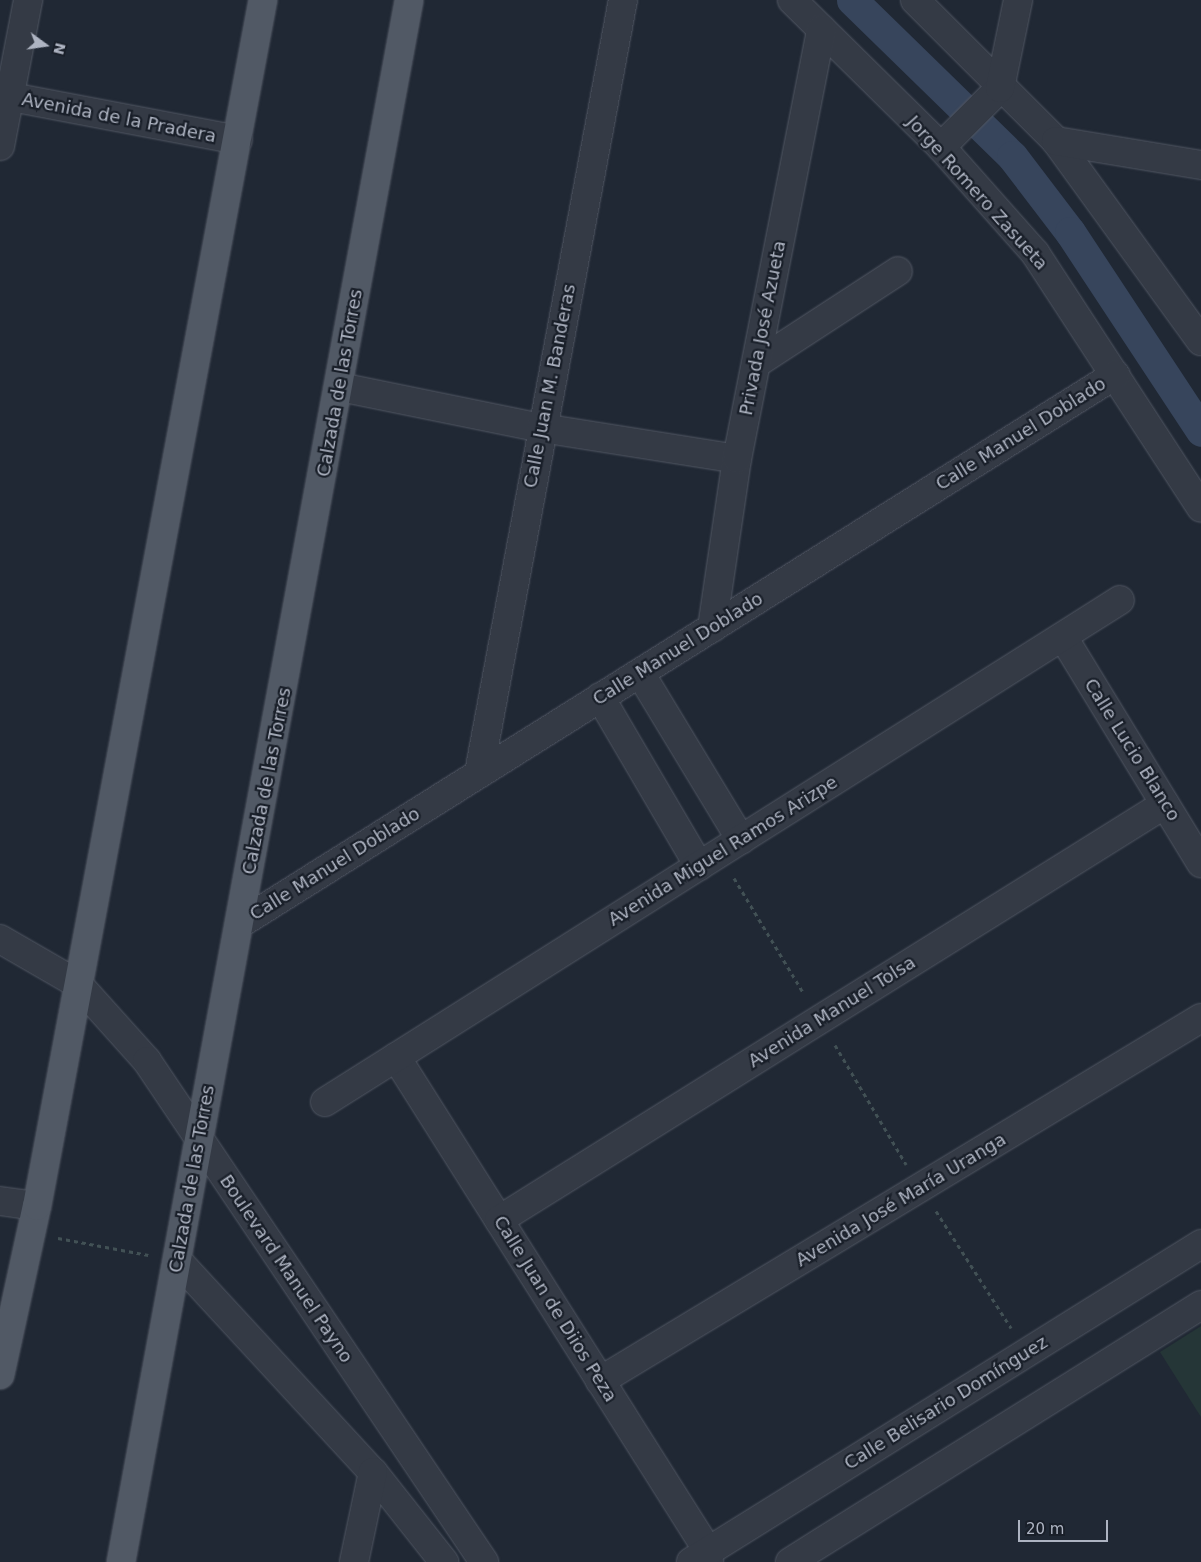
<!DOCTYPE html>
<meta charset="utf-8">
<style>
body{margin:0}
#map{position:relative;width:1201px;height:1562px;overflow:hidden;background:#202834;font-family:"DejaVu Sans",sans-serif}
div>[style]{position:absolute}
.green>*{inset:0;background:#253637}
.canal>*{height:31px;margin:-15.5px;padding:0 15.5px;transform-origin:15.5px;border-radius:15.5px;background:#37455c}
.path>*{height:3px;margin-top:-1.5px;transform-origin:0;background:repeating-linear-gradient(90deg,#425155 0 4px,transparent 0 8px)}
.roads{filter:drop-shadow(0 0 1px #515763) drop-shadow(0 0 1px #515763)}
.minor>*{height:28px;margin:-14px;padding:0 14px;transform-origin:14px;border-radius:14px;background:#343a45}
.major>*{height:28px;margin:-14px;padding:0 14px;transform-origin:14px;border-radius:14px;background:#515965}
span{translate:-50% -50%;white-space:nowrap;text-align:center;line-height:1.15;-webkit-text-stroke:4.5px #191f29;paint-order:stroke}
.street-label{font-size:18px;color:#aeb4c2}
.north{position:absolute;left:20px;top:20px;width:50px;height:50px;-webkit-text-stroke:4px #191f29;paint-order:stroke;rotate:104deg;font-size:14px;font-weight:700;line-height:20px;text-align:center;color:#aeb4c2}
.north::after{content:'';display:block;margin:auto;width:18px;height:22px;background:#aeb4c2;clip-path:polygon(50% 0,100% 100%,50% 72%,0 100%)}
.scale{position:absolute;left:1018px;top:1520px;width:90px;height:22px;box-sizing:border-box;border:2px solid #aeb4c2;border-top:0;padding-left:6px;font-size:15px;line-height:18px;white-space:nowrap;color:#aeb4c2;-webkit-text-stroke:4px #191f29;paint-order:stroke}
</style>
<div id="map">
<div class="green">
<i style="clip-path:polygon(1201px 1326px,1201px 1417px,1160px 1352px)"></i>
</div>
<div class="canal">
<i style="left:852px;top:0;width:223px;rotate:44.3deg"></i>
<i style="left:1012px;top:156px;width:96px;rotate:52.7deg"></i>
<i style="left:1070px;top:232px;width:238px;rotate:56.6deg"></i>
</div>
<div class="path">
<i style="left:734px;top:878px;width:135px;rotate:58.9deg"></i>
<i style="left:835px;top:1045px;width:139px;rotate:59.2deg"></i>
<i style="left:936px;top:1211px;width:139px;rotate:57.3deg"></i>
<i style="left:58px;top:1238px;width:92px;rotate:10.7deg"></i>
</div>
<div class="roads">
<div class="minor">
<i style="left:792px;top:0;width:209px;rotate:44.6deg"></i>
<i style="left:941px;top:147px;width:142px;rotate:48.4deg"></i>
<i style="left:1035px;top:253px;width:304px;rotate:56.9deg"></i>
<i style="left:915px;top:0;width:199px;rotate:45deg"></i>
<i style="left:1056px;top:141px;width:247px;rotate:54.1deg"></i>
<i style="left:0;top:95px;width:242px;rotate:10.7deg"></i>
<i style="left:1056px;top:141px;width:147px;rotate:9.4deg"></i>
<i style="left:0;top:146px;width:149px;rotate:-79.1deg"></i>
<i style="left:941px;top:147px;width:83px;rotate:-45deg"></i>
<i style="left:1000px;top:88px;width:90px;rotate:-78.4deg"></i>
<i style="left:757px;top:363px;width:168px;rotate:-33.1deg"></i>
<i style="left:340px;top:387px;width:206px;rotate:11.5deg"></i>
<i style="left:542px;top:428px;width:197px;rotate:9deg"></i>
<i style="left:712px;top:628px;width:171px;rotate:-81.6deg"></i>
<i style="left:737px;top:459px;width:438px;rotate:-78.9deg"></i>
<i style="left:1063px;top:637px;width:265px;rotate:58.6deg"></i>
<i style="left:640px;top:673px;width:195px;rotate:58.8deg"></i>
<i style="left:600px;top:697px;width:196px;rotate:59.6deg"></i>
<i style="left:479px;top:773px;width:786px;rotate:-79.45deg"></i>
<i style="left:241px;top:923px;width:1032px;rotate:-32.09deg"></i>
<i style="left:0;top:939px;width:90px;rotate:30deg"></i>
<i style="left:78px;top:984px;width:103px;rotate:48.1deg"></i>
<i style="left:147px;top:1061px;width:604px;rotate:56.07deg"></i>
<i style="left:396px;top:1057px;width:584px;rotate:57.72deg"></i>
<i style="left:708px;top:1551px;width:11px;rotate:85deg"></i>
<i style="left:325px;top:1102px;width:940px;rotate:-32.27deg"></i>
<i style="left:0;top:1201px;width:37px;rotate:8deg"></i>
<i style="left:499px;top:1220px;width:785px;rotate:-31.99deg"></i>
<i style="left:178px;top:1261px;width:287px;rotate:47.3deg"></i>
<i style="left:373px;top:1472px;width:115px;rotate:51.7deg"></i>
<i style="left:600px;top:1381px;width:702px;rotate:-31.13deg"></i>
<i style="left:354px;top:1562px;width:92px;rotate:-78.1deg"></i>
<i style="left:691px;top:1562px;width:601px;rotate:-31.94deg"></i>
<i style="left:790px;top:1562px;width:485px;rotate:-32deg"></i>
</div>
<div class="major">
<i style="left:0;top:1375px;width:173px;rotate:-77.7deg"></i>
<i style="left:37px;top:1206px;width:1227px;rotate:-79.39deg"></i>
<i style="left:121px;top:1562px;width:1588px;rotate:-79.55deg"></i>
</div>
</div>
<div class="street-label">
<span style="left:119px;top:118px;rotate:11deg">Avenida de la Pradera</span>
<span style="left:977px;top:193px;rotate:48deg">Jorge Romero Zasueta</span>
<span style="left:763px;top:328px;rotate:-79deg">Privada José Azueta</span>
<span style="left:340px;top:383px;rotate:-80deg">Calzada de las Torres</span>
<span style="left:550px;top:386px;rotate:-79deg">Calle Juan M. Banderas</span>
<span style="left:1021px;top:434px;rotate:-32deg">Calle Manuel Doblado</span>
<span style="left:678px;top:649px;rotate:-32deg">Calle Manuel Doblado</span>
<span style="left:1132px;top:750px;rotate:58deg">Calle Lucio Blanco</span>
<span style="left:267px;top:781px;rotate:-79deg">Calzada de las Torres</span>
<span style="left:723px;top:851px;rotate:-32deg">Avenida Miguel Ramos Arizpe</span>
<span style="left:335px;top:864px;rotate:-32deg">Calle Manuel Doblado</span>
<span style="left:832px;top:1012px;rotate:-32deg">Avenida Manuel Tolsa</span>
<span style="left:192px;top:1179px;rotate:-80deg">Calzada de las Torres</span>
<span style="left:901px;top:1200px;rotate:-31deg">Avenida José María Uranga</span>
<span style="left:286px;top:1269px;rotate:56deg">Boulevard Manuel Payno</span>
<span style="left:555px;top:1309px;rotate:58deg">Calle Juan de Diios Peza</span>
<span style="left:946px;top:1403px;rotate:-32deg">Calle Belisario Domínguez</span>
</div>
<div class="north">N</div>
<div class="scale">20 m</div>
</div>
